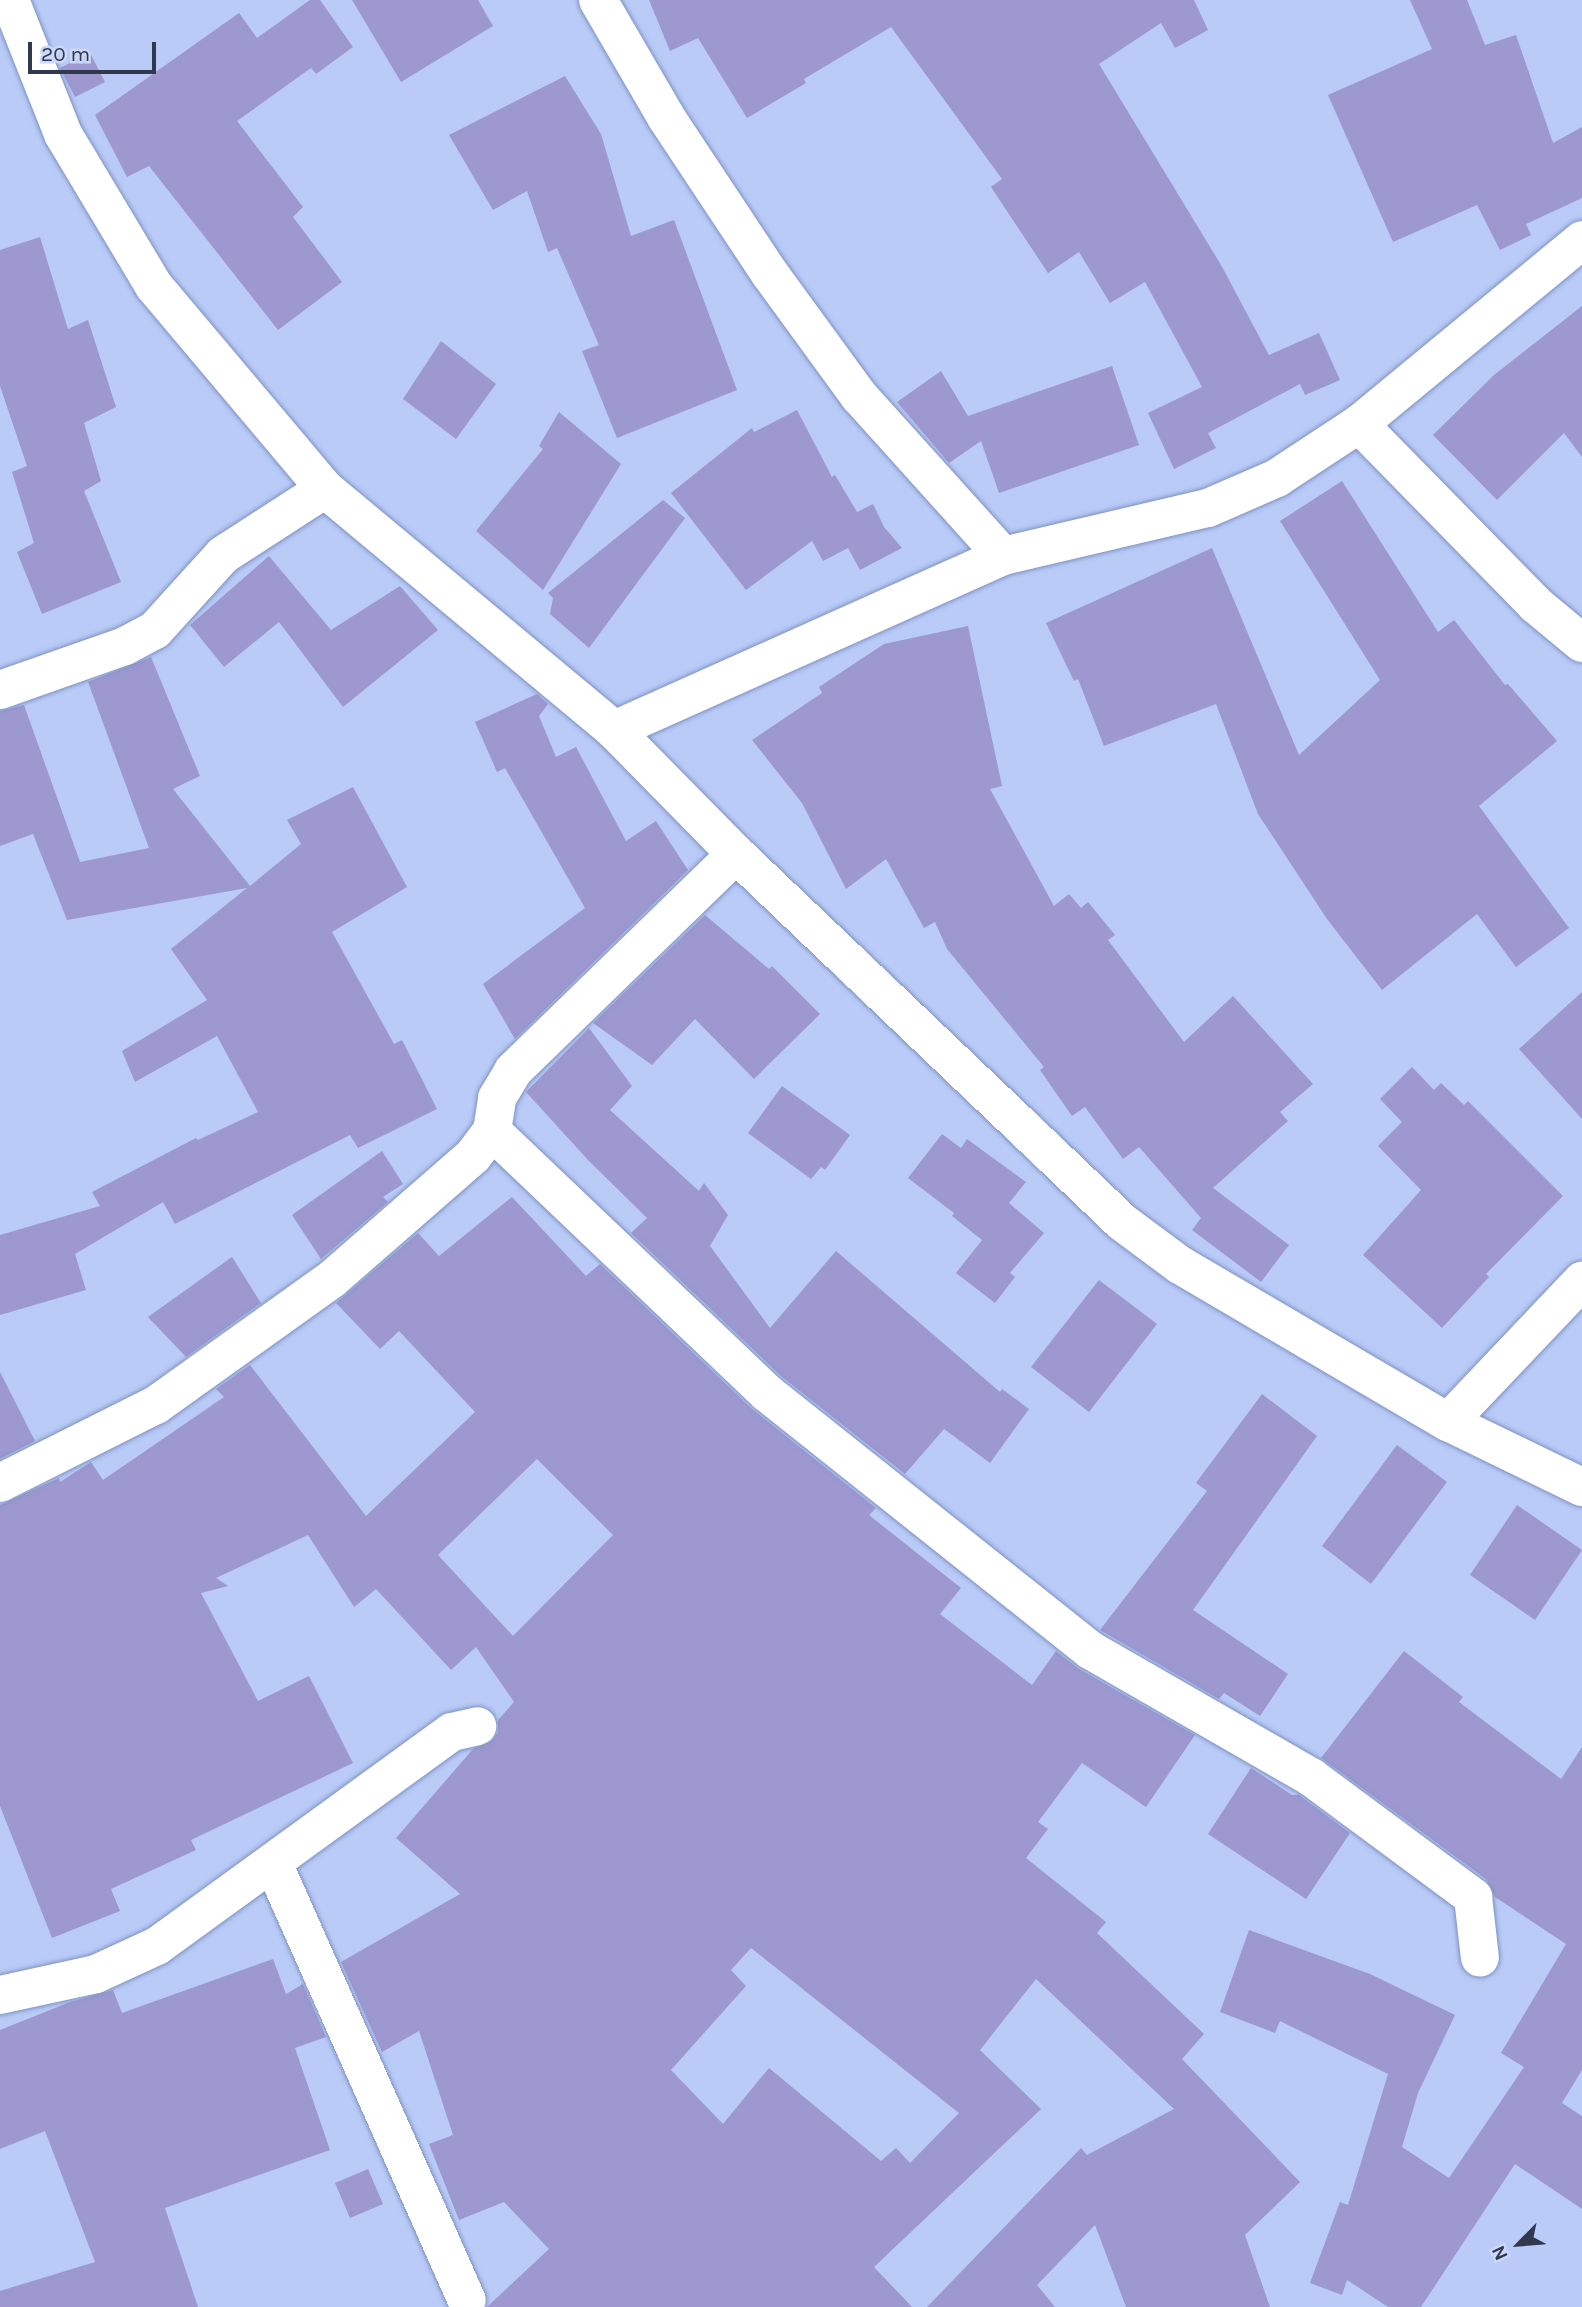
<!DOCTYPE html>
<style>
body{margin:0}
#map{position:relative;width:1582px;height:2307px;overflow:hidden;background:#bacbf7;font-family:Karla,sans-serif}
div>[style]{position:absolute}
.building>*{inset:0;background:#9d98cf}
.roads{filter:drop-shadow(0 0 2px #7f92c5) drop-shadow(0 0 2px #7f92c5)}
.minor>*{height:38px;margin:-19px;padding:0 19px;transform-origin:19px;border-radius:19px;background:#fff}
span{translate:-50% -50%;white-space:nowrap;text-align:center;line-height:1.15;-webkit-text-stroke:5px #cbd8fa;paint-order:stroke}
.north{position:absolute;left:1484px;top:2209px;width:70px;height:70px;-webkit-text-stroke:5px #cbd8fa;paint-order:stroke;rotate:245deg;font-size:19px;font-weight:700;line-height:28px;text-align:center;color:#30384e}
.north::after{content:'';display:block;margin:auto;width:24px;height:32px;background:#30384e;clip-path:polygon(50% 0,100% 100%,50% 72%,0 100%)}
.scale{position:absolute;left:28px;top:42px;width:128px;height:32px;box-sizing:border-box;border:4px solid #30384e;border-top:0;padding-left:9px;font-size:21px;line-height:24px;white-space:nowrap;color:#30384e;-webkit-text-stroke:5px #cbd8fa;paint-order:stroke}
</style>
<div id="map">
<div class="building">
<i style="clip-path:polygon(310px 0,320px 0,353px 47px,316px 74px,311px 68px,237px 121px,303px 207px,293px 217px,342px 282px,278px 330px,149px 166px,127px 177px,95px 115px,239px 13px,257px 38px)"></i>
<i style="clip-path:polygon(352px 0,478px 0,493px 26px,401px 82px)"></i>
<i style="clip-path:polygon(649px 0,1194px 0,1208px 30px,1175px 48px,1161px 23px,1099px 64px,1221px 265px,1269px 355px,1319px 333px,1340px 380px,1305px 395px,1300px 384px,1208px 433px,1216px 448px,1174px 469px,1148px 413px,1202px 387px,1145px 282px,1110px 303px,1079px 252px,1048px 273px,991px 187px,1002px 179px,891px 27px,804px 79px,806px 83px,747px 118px,698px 38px,670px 51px)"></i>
<i style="clip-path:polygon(1410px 0,1467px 0,1485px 45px,1516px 35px,1553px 143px,1582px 127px,1582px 198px,1526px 224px,1531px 235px,1500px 250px,1477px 205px,1393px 242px,1328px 95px,1432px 49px)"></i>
<i style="clip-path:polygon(90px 53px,105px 82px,75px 97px,60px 68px)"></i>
<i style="clip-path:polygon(565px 76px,601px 134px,631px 236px,674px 220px,737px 390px,617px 438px,582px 351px,599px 345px,557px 248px,548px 252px,527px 191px,493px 210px,449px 135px)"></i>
<i style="clip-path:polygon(40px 237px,68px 329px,88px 320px,116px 407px,84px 423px,101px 481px,84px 491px,121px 582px,42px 614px,17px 552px,34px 543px,12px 472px,27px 466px,0 386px,0 250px)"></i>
<i style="clip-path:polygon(1582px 306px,1582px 457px,1564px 433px,1497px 500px,1433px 435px,1494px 375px)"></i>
<i style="clip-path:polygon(441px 341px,496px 384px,456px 439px,403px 399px)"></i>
<i style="clip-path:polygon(1112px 366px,1139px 445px,999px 493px,981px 441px,949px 463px,897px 402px,941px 371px,968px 416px)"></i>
<i style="clip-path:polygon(797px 410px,832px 477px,835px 475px,857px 512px,873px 504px,884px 527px,902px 548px,860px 570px,848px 548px,823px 561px,812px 541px,746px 590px,671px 493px,752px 428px,754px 432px)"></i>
<i style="clip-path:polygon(559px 412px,621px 464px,543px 590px,476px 531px,543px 449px,539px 446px)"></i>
<i style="clip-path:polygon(1342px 481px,1438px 632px,1454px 620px,1505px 685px,1508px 684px,1557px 741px,1479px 806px,1569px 928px,1516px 967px,1477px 914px,1382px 990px,1327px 919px,1258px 814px,1216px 704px,1104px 746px,1078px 679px,1074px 681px,1046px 623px,1212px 548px,1299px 755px,1380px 680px,1280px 521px)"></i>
<i style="clip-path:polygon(663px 500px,685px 518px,589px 648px,550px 614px,553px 598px,548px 593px)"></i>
<i style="clip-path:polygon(269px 556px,331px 630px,400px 586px,438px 630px,343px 707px,279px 622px,224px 667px,190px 625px)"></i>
<i style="clip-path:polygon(968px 626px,1002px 786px,990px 789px,1054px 906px,1069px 894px,1081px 908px,1088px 902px,1115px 935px,1108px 940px,1184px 1042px,1233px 996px,1313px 1084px,1280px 1112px,1288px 1121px,1213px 1188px,1289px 1245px,1261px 1282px,1192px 1230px,1201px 1218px,1139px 1147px,1123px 1159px,1085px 1107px,1072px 1116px,1040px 1070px,1044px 1067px,947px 949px,935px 922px,924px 928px,886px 859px,846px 889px,802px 803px,752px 740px,822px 693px,819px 687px,884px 644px)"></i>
<i style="clip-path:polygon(151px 657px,200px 776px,173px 789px,250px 886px,301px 844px,287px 820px,353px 787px,407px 887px,332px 932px,394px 1044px,402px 1040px,437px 1109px,358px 1148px,350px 1135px,175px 1224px,163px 1202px,75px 1254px,86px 1290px,0 1315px,0 1235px,100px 1206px,92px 1192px,196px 1138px,198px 1140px,258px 1112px,217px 1036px,135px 1082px,122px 1051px,207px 1000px,171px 949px,247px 888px,67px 920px,33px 834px,0 846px,0 711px,24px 705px,80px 862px,149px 848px,88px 682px)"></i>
<i style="clip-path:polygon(537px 694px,548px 704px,539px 716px,556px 757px,576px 747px,626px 841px,656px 821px,688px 870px,515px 1039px,483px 984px,585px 908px,505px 768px,497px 772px,475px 722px)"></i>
<i style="clip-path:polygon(705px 915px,769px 969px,772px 966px,820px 1014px,754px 1079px,695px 1019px,652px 1065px,593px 1023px)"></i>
<i style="clip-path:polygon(1582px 992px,1582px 1119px,1519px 1049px)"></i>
<i style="clip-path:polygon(589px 1028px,632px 1086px,610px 1110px,699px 1191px,704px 1183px,728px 1215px,710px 1246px,770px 1328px,836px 1251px,1000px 1392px,1002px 1389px,1029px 1409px,990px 1463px,944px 1429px,905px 1474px,781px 1376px,631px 1233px,647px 1218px,589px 1161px,526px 1092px)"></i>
<i style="clip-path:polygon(1412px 1067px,1434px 1090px,1441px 1083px,1464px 1105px,1468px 1101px,1563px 1196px,1486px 1274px,1489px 1277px,1442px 1328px,1363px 1255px,1421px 1190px,1378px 1146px,1402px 1122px,1380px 1099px)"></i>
<i style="clip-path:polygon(782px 1086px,850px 1135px,825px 1170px,821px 1167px,811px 1179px,748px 1133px)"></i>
<i style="clip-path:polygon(942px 1134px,961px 1148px,967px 1139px,1026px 1182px,1009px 1203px,1044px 1233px,1010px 1273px,1015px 1277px,995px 1303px,956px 1273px,982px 1240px,952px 1216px,954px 1213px,908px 1178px)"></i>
<i style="clip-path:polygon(382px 1151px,403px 1184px,383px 1197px,388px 1202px,321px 1259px,292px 1215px)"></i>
<i style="clip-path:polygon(evenodd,512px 1197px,586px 1276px,600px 1264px,752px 1409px,876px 1508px,869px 1515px,961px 1588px,940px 1614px,1032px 1685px,1056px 1651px,1079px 1669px,1195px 1735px,1146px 1807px,1082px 1763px,1038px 1822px,1048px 1829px,1026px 1858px,1106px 1922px,1097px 1933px,1204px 2034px,1182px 2059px,1300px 2182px,1245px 2235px,1270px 2307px,1126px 2307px,1095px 2225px,1037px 2285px,1055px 2307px,927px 2307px,1081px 2148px,1087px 2155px,1174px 2109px,1036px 1979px,980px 2050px,1041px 2109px,874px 2267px,912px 2307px,487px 2307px,549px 2249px,504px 2202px,459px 2220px,429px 2144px,453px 2135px,419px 2031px,382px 2052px,341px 1962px,460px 1894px,396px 1838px,473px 1749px,492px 1741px,498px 1732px,498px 1720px,514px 1702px,476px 1647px,451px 1670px,376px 1589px,354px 1607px,308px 1535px,216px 1578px,228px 1586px,201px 1593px,258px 1701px,309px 1676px,353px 1763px,191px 1840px,196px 1850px,111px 1889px,120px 1911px,52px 1938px,0 1806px,0 1505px,59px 1478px,60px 1482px,91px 1462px,103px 1480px,224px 1397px,216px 1389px,250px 1365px,366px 1516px,475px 1412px,399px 1331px,380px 1349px,336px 1303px,418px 1233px,439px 1256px,512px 1197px,537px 1459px,613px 1535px,513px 1636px,438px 1555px,537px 1459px,512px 1197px,751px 1948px,959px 2113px,910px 2163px,896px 2148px,881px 2161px,769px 2068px,723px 2124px,671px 2070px,746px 1986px,731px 1970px,751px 1948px)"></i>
<i style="clip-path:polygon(232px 1257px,261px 1303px,186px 1357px,148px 1317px)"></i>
<i style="clip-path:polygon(1099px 1280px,1157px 1324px,1089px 1412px,1031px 1367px)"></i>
<i style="clip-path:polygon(0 1372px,35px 1441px,0 1459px)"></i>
<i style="clip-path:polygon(1262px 1394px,1317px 1436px,1193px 1610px,1288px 1674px,1260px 1716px,1224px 1693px,1219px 1699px,1100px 1630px,1207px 1491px,1196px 1483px)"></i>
<i style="clip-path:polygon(1397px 1445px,1447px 1482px,1371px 1584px,1322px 1546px)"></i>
<i style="clip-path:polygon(1517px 1505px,1582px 1550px,1535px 1620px,1470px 1575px)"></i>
<i style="clip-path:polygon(1404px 1651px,1463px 1697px,1459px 1702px,1561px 1779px,1582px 1747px,1582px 2070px,1562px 2103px,1582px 2116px,1582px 2209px,1515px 2164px,1421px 2307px,1388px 2307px,1347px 2280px,1342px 2295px,1310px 2283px,1340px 2202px,1348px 2205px,1388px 2074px,1280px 2021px,1275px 2033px,1220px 2012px,1249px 1930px,1370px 1974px,1455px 2015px,1418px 2093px,1402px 2147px,1449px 2178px,1524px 2067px,1501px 2053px,1566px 1944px,1495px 1897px,1486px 1879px,1321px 1758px)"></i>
<i style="clip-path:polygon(1251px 1768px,1292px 1795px,1299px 1795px,1350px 1833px,1306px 1899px,1208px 1834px)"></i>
<i style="clip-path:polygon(273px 1959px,286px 1994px,303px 1984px,326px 2037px,295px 2048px,330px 2150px,165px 2208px,198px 2307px,0 2307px,0 2291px,95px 2262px,45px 2131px,0 2149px,0 2030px,70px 2002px,113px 1990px,122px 2013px)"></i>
<i style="clip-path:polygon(368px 2169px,383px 2204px,350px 2218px,335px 2183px)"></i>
</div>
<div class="roads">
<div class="minor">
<i style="left:10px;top:0;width:144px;rotate:68.4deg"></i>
<i style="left:63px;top:134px;width:177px;rotate:59.1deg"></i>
<i style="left:154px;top:286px;width:265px;rotate:49.9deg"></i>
<i style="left:325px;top:489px;width:376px;rotate:39.8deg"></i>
<i style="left:614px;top:730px;width:174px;rotate:45.5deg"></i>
<i style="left:736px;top:854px;width:533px;rotate:43.63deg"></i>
<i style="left:1122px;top:1222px;width:72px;rotate:36.6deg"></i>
<i style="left:1180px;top:1265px;width:311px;rotate:30.4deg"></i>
<i style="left:1448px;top:1422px;width:149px;rotate:25.9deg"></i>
<i style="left:598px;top:0;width:135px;rotate:59.8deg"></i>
<i style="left:666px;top:117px;width:188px;rotate:56.5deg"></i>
<i style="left:770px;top:274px;width:151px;rotate:53.9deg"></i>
<i style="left:859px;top:396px;width:215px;rotate:48deg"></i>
<i style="left:1359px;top:424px;width:252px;rotate:45.6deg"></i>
<i style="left:1535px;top:604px;width:61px;rotate:39.7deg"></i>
<i style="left:0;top:690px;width:133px;rotate:-19.4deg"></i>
<i style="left:125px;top:646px;width:34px;rotate:-28deg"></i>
<i style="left:155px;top:630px;width:101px;rotate:-47.8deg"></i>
<i style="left:223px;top:555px;width:121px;rotate:-32.9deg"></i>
<i style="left:614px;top:730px;width:426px;rotate:-24.1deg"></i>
<i style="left:1003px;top:556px;width:211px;rotate:-13.2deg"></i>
<i style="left:1208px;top:508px;width:75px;rotate:-23.5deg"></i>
<i style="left:1277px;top:478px;width:98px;rotate:-33.4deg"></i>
<i style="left:1359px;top:424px;width:289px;rotate:-39.5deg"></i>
<i style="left:492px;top:1131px;width:380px;rotate:43.6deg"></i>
<i style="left:767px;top:1393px;width:413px;rotate:38.5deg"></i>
<i style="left:1090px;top:1650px;width:255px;rotate:29.9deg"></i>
<i style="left:1311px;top:1777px;width:202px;rotate:36.5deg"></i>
<i style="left:1473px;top:1897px;width:61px;rotate:83.5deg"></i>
<i style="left:1448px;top:1422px;width:195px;rotate:-46.5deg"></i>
<i style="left:0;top:1483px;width:174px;rotate:-26.6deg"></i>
<i style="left:156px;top:1405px;width:216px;rotate:-35.6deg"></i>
<i style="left:332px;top:1279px;width:187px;rotate:-41.1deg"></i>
<i style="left:473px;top:1156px;width:31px;rotate:-53deg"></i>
<i style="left:492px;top:1131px;width:33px;rotate:-81deg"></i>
<i style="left:497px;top:1098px;width:31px;rotate:-59deg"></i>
<i style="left:513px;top:1071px;width:311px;rotate:-44.2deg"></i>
<i style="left:273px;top:1863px;width:478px;rotate:66.1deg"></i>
<i style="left:0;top:1995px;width:98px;rotate:-12.3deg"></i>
<i style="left:96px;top:1974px;width:67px;rotate:-24.7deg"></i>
<i style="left:157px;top:1946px;width:364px;rotate:-36deg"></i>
<i style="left:452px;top:1732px;width:26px;rotate:-13deg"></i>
</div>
</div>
<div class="north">N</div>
<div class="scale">20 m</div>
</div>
